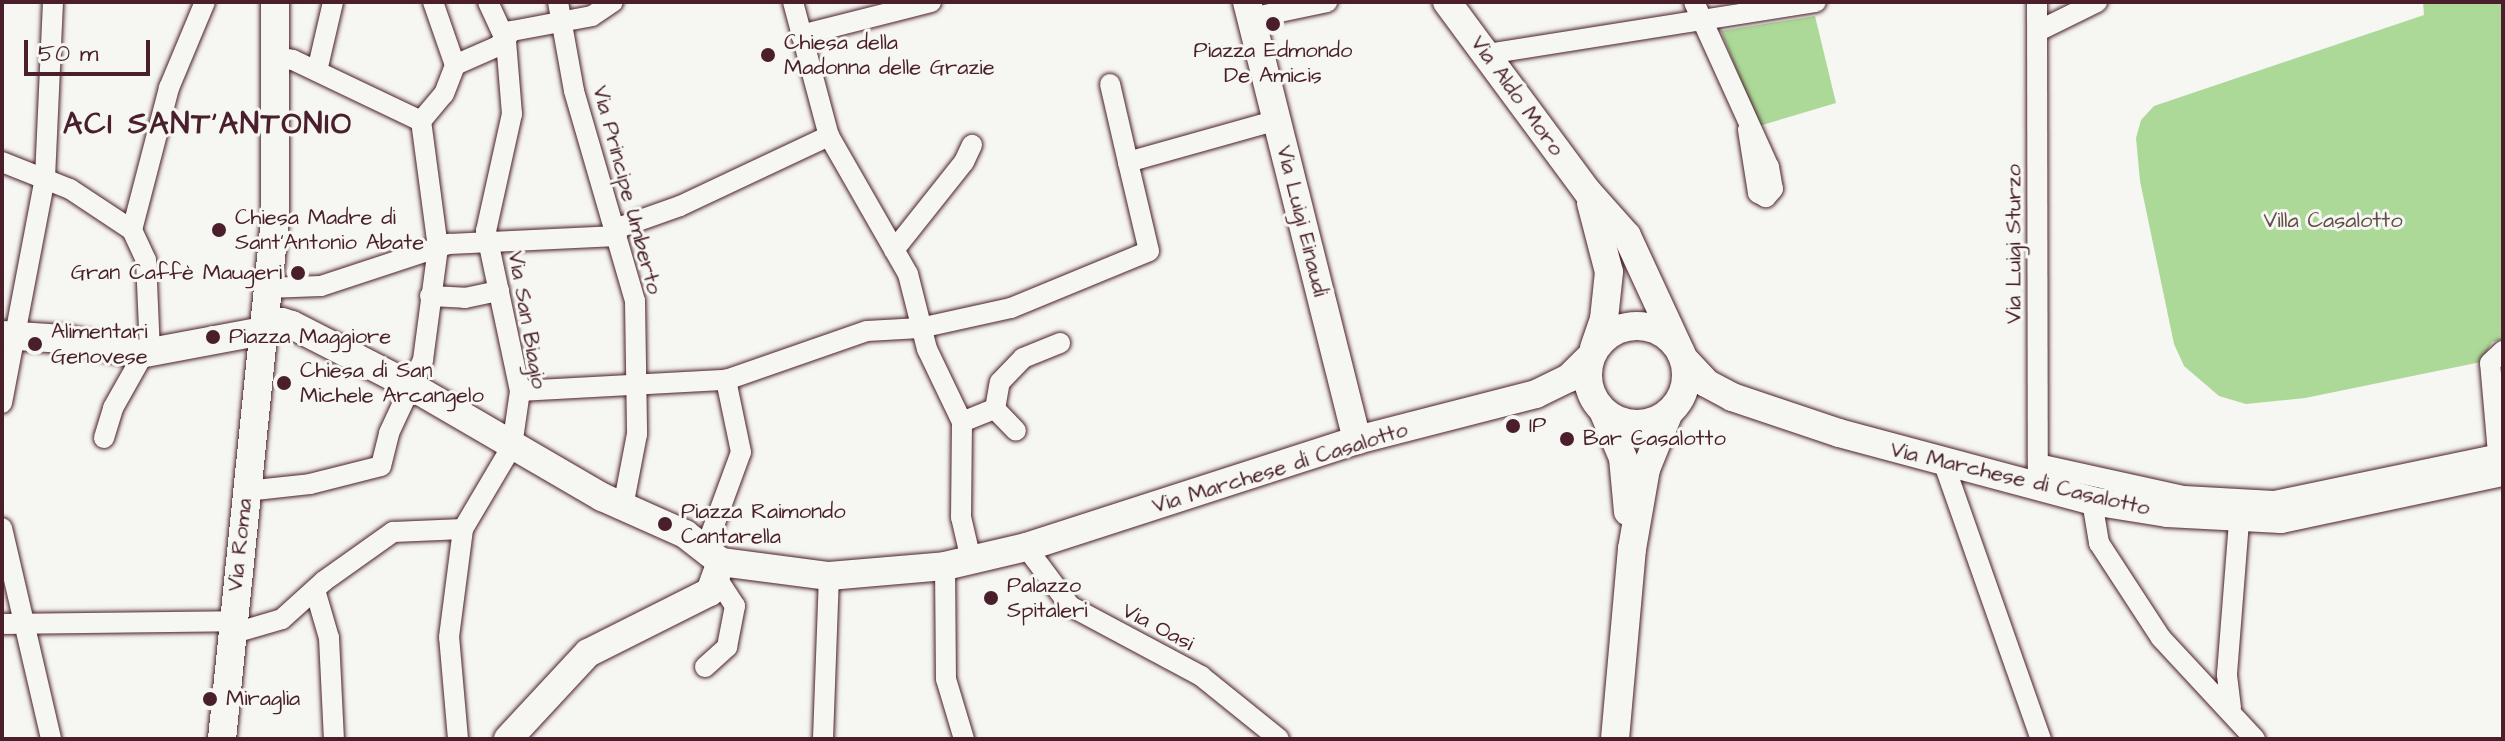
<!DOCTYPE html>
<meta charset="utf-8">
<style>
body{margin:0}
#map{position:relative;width:2505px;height:741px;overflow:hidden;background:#f6f6f2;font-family:"Architects Daughter",sans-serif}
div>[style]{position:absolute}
.green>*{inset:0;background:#acd998}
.roads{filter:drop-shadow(0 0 2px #4a1f2b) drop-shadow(0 0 2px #4a1f2b)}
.street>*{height:20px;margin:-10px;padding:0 10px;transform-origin:10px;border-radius:10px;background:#f6f6f2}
.secondary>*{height:28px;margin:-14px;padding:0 14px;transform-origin:14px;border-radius:14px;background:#f6f6f2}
.secondary>.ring{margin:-14px;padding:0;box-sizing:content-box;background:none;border:28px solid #f6f6f2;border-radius:50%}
.dots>*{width:22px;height:22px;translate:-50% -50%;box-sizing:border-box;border:4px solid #f6f6f2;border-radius:50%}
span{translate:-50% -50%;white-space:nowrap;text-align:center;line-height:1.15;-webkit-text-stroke:6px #f6f6f2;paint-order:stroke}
.poi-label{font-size:22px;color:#4a1f2b}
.left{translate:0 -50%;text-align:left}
.right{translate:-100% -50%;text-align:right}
.street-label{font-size:22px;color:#4a1f2b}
.park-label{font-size:22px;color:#624e46}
.district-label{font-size:30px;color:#4a1f2b;font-weight:700;letter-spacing:2px}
.frame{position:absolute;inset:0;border:4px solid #4a1f2b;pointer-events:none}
.scale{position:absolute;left:24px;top:40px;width:126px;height:36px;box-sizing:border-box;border:4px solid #4a1f2b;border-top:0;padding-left:10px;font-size:24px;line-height:28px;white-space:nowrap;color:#4a1f2b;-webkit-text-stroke:6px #f6f6f2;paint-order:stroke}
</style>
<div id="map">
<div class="green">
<i style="clip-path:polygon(2423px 2px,2503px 2px,2503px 339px,2492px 342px,2481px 362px,2305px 398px,2246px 404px,2219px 396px,2184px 366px,2174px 344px,2140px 181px,2136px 138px,2141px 120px,2154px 106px,2424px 15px)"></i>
<i style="clip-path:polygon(1815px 16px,1836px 103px,1759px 126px,1721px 31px)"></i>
</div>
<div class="roads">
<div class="street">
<i style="left:433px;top:2px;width:67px;rotate:70.8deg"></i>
<i style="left:558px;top:2px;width:90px;rotate:79.8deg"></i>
<i style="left:574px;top:91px;width:219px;rotate:73.8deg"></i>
<i style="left:635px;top:301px;width:133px;rotate:89.1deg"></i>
<i style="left:637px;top:434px;width:74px;rotate:100.9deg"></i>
<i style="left:793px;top:2px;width:139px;rotate:75deg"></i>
<i style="left:829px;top:136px;width:159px;rotate:60.2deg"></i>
<i style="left:908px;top:274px;width:77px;rotate:75.8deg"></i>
<i style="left:927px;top:349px;width:81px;rotate:64.4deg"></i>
<i style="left:962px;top:422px;width:95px;rotate:90.6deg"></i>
<i style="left:961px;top:517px;width:44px;rotate:76.9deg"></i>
<i style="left:1694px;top:2px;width:181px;rotate:65.6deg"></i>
<i style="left:1769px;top:167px;width:22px;rotate:80deg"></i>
<i style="left:1773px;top:189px;width:11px;rotate:131deg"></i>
<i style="left:1766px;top:197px;width:9px;rotate:-153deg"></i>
<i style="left:1758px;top:193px;width:64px;rotate:-99deg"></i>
<i style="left:2037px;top:2px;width:485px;rotate:89.9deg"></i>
<i style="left:1251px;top:18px;width:78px;rotate:-11.9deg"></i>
<i style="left:2038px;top:31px;width:66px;rotate:-26.2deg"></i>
<i style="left:801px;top:35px;width:134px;rotate:-14.2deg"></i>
<i style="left:1487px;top:54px;width:333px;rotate:-9deg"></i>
<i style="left:276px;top:57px;width:17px;rotate:10deg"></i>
<i style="left:293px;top:60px;width:142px;rotate:25.5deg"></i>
<i style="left:317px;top:71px;width:71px;rotate:-76.9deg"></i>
<i style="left:1110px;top:84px;width:80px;rotate:77deg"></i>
<i style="left:2px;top:162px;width:73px;rotate:21.7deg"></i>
<i style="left:70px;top:189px;width:74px;rotate:33.5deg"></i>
<i style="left:132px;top:230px;width:33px;rotate:65deg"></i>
<i style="left:146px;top:260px;width:92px;rotate:87.5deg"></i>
<i style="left:615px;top:229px;width:69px;rotate:-19.5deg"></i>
<i style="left:680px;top:206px;width:165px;rotate:-25.2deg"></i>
<i style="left:132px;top:230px;width:147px;rotate:-75.4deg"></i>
<i style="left:169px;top:88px;width:93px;rotate:-67.3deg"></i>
<i style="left:894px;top:250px;width:112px;rotate:-51.5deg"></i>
<i style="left:964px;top:162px;width:19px;rotate:-65deg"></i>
<i style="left:267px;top:288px;width:54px;rotate:-2.1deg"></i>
<i style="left:321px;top:286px;width:135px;rotate:-18.2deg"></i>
<i style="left:449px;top:244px;width:168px;rotate:-2.7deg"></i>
<i style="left:430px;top:296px;width:35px;rotate:3deg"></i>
<i style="left:465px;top:298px;width:35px;rotate:-12deg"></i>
<i style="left:520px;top:391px;width:206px;rotate:-3.1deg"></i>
<i style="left:726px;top:380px;width:149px;rotate:-19.2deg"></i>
<i style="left:867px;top:331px;width:53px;rotate:-3.2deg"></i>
<i style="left:920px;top:328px;width:93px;rotate:-12.4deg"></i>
<i style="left:1011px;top:308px;width:149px;rotate:-22.4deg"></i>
<i style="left:1149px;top:251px;width:91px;rotate:-103.3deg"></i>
<i style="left:1128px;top:162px;width:155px;rotate:-15.7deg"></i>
<i style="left:2px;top:403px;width:229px;rotate:-79.2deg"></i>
<i style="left:45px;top:178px;width:176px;rotate:-87.4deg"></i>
<i style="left:995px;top:409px;width:30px;rotate:46deg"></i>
<i style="left:962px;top:422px;width:35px;rotate:-22deg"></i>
<i style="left:995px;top:409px;width:27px;rotate:-80deg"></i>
<i style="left:1000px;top:382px;width:33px;rotate:-46deg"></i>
<i style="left:1023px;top:358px;width:40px;rotate:-22deg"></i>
<i style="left:104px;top:438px;width:31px;rotate:-73deg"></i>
<i style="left:113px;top:408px;width:63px;rotate:-60.6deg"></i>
<i style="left:1944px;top:464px;width:292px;rotate:70.6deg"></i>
<i style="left:2038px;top:464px;width:149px;rotate:12.4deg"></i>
<i style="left:2184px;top:496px;width:90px;rotate:3.2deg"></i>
<i style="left:2274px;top:501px;width:229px;rotate:-11.8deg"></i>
<i style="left:2499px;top:465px;width:102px;rotate:-95deg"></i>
<i style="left:2490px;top:363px;width:18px;rotate:-43deg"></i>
<i style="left:246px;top:491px;width:64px;rotate:-6.2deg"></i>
<i style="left:310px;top:484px;width:73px;rotate:-14.2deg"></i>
<i style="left:381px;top:466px;width:34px;rotate:-76deg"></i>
<i style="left:389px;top:433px;width:81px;rotate:-65deg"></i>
<i style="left:423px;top:360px;width:113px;rotate:-82.4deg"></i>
<i style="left:438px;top:248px;width:128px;rotate:-97.6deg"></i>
<i style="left:421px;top:121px;width:35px;rotate:-50deg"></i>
<i style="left:444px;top:94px;width:31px;rotate:-69deg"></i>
<i style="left:455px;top:65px;width:47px;rotate:-23.8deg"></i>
<i style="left:498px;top:46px;width:21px;rotate:-47deg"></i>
<i style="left:512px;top:31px;width:81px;rotate:-10.6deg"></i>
<i style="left:592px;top:16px;width:25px;rotate:-34deg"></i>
<i style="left:2092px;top:501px;width:43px;rotate:80.5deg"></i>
<i style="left:2099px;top:543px;width:113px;rotate:56.9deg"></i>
<i style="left:2161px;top:638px;width:138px;rotate:47.1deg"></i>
<i style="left:2px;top:528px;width:217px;rotate:76.9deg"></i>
<i style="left:1026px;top:547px;width:74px;rotate:53.3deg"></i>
<i style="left:1070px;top:606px;width:149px;rotate:28.1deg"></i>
<i style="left:1201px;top:676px;width:100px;rotate:38.9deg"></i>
<i style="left:705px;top:550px;width:104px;rotate:-69.8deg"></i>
<i style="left:741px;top:452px;width:74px;rotate:-101.8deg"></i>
<i style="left:945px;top:566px;width:113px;rotate:89.5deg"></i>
<i style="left:946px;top:679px;width:63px;rotate:73.3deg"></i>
<i style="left:315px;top:590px;width:50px;rotate:73.7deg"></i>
<i style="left:329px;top:638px;width:101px;rotate:87.2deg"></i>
<i style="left:2px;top:624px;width:231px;rotate:-0.7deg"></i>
<i style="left:231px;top:634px;width:53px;rotate:-16.4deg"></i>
<i style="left:282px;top:619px;width:57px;rotate:-42.1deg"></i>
<i style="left:324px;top:581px;width:85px;rotate:-35.4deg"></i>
<i style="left:393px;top:532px;width:70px;rotate:-2.5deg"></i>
<i style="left:705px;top:667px;width:30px;rotate:-42deg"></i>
<i style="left:727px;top:647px;width:42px;rotate:-79deg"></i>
<i style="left:735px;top:606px;width:35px;rotate:-123deg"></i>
<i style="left:2231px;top:708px;width:34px;rotate:-97deg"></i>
<i style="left:2227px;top:674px;width:154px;rotate:-85.5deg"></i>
<i style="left:458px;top:739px;width:102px;rotate:-95deg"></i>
<i style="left:449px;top:637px;width:109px;rotate:-82.6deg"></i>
<i style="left:463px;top:529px;width:96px;rotate:-59.4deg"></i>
<i style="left:512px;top:446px;width:56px;rotate:-81.7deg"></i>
<i style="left:520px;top:391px;width:164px;rotate:-102deg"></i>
<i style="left:486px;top:231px;width:120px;rotate:-77.5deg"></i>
<i style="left:512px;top:114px;width:73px;rotate:-94.7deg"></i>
<i style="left:506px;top:41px;width:43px;rotate:-114.8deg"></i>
<i style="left:823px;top:739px;width:163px;rotate:-87.9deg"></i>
</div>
<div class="secondary">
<i style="left:1247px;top:2px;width:452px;rotate:75.9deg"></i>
<i style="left:1447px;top:2px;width:235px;rotate:53.5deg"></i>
<i style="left:1587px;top:191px;width:60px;rotate:48.4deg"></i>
<i style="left:1627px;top:236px;width:129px;rotate:65.2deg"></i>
<i style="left:1591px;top:203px;width:71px;rotate:75.4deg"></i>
<i style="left:1609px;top:272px;width:47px;rotate:96.1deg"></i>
<i style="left:1604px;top:319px;width:31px;rotate:109deg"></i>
<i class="ring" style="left:1588px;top:326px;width:70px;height:70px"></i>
<i style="left:2px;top:335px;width:62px;rotate:3.7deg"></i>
<i style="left:64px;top:339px;width:77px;rotate:11.2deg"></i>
<i style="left:140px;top:354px;width:125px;rotate:-10.6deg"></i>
<i style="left:263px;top:331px;width:21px;rotate:-25deg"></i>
<i style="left:282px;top:322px;width:10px;rotate:17deg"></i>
<i style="left:292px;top:325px;width:134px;rotate:27.1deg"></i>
<i style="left:411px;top:386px;width:221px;rotate:30.2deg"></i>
<i style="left:602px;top:497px;width:91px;rotate:24deg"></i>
<i style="left:685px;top:534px;width:46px;rotate:37.9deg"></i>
<i style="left:721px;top:562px;width:109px;rotate:7.4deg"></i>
<i style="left:829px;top:576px;width:116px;rotate:-4.9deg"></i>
<i style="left:945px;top:566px;width:83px;rotate:-13.2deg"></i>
<i style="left:1026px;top:547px;width:348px;rotate:-17.9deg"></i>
<i style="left:1357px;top:440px;width:185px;rotate:-14.4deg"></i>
<i style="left:1536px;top:394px;width:37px;rotate:-26deg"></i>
<i style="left:1569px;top:378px;width:31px;rotate:-45deg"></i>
<i style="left:1683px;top:358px;width:34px;rotate:47deg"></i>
<i style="left:1706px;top:383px;width:30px;rotate:28deg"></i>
<i style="left:1732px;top:397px;width:113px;rotate:18.6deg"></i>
<i style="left:1839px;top:433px;width:262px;rotate:15deg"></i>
<i style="left:2092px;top:501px;width:76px;rotate:9.1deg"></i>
<i style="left:2167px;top:513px;width:114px;rotate:3deg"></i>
<i style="left:2281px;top:519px;width:227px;rotate:-12deg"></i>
<i style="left:1604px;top:413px;width:49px;rotate:67.1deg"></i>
<i style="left:1623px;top:458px;width:54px;rotate:84.7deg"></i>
<i style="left:222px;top:739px;width:523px;rotate:-84.18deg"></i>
<i style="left:275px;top:219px;width:217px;rotate:-90deg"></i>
<i style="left:508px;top:739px;width:117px;rotate:-47.1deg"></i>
<i style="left:588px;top:653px;width:136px;rotate:-26.6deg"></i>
<i style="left:710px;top:592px;width:32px;rotate:-70deg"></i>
<i style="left:1615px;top:739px;width:191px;rotate:-84.9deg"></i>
<i style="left:1632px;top:549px;width:81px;rotate:-80.1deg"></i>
<i style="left:1646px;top:469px;width:61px;rotate:-68deg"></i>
</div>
</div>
<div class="dots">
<i style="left:1273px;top:24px;background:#4a1f2b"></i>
<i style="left:768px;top:55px;background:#4a1f2b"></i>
<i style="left:219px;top:230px;background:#4a1f2b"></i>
<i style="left:298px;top:273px;background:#4a1f2b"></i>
<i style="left:213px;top:337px;background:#4a1f2b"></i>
<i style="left:35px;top:344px;background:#4a1f2b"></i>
<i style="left:284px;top:383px;background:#4a1f2b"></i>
<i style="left:1513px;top:426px;background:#4a1f2b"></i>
<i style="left:1567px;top:439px;background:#4a1f2b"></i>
<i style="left:665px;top:524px;background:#4a1f2b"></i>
<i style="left:991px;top:598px;background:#4a1f2b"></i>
<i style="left:210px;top:699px;background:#4a1f2b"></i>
</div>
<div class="poi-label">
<span class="left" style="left:784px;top:55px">Chiesa della<br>Madonna delle Grazie</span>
<span style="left:1273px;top:63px">Piazza Edmondo<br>De Amicis</span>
<span class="left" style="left:235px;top:230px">Chiesa Madre di<br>Sant'Antonio Abate</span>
<span class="right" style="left:282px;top:273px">Gran Caffè Maugeri</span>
<span class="left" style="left:51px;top:344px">Alimentari<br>Genovese</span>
<span class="left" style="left:229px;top:337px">Piazza Maggiore</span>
<span class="left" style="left:300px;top:383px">Chiesa di San<br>Michele Arcangelo</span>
<span class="left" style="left:1529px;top:426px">IP</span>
<span class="left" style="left:1583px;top:439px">Bar Casalotto</span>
<span class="left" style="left:681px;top:524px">Piazza Raimondo<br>Cantarella</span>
<span class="left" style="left:1007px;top:598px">Palazzo<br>Spitaleri</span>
<span class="left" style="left:226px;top:699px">Miraglia</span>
</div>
<div class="street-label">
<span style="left:1517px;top:96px;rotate:54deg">Via Aldo Moro</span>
<span style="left:627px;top:190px;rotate:75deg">Via Principe Umberto</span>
<span style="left:1302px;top:221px;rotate:76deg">Via Luigi Einaudi</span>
<span style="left:2014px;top:244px;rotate:-90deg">Via Luigi Sturzo</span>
<span style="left:527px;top:320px;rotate:80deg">Via San Biagio</span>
<span style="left:1280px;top:468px;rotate:-17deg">Via Marchese di Casalotto</span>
<span style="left:2020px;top:479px;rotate:13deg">Via Marchese di Casalotto</span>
<span style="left:240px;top:545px;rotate:-84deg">Via Roma</span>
<span style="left:1158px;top:627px;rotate:28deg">Via Oasi</span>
</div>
<div class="park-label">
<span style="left:2333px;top:221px">Villa Casalotto</span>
</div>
<div class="district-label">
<span style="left:208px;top:124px">ACI SANT'ANTONIO</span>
</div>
<div class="frame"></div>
<div class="scale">50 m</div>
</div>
